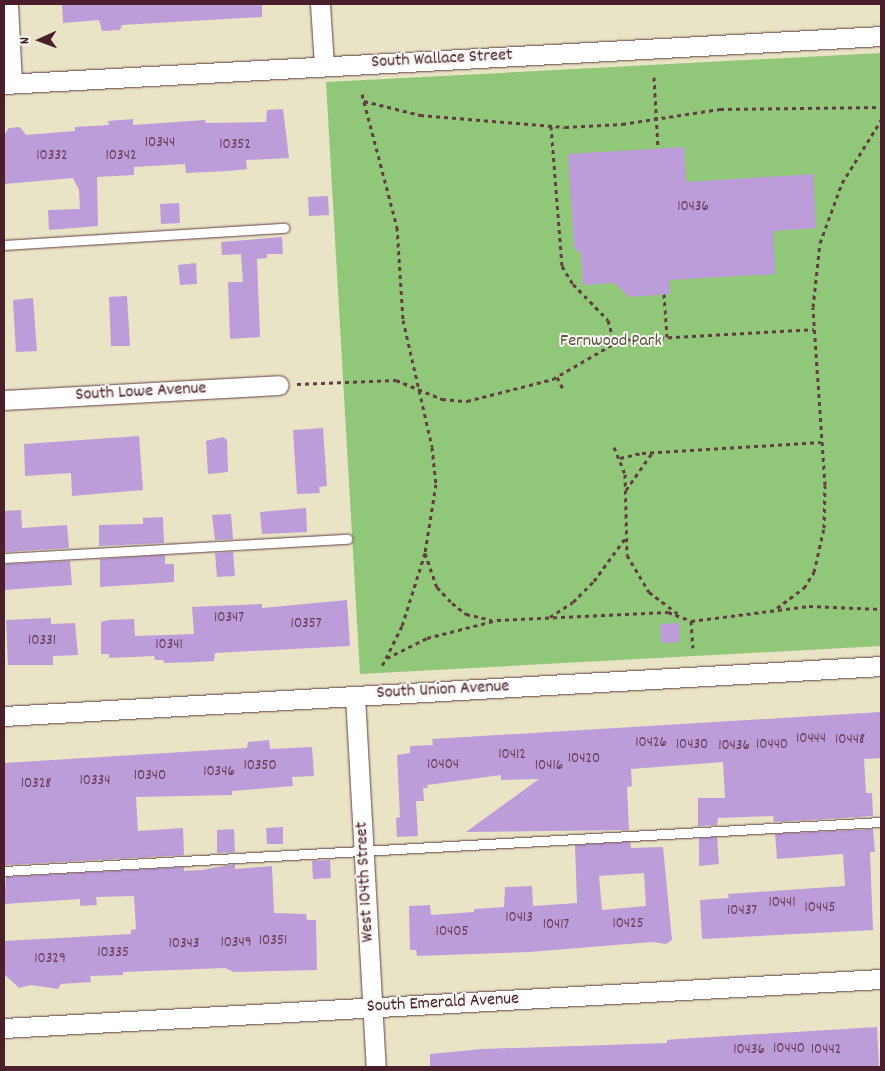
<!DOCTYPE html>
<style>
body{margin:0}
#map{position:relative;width:885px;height:1071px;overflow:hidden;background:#e9e4c6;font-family:Dekko,sans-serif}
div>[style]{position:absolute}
.green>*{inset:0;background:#91c778}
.building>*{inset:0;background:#bd9cda}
.path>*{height:3px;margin-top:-1.5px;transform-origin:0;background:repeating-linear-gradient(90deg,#623d42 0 4px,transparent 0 8px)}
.roads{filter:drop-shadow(0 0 1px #623d42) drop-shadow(0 0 1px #623d42)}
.service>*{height:9px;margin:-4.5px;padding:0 4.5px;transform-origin:4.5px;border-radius:4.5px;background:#fff}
.minor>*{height:19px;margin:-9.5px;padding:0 9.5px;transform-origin:9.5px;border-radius:9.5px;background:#fff}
span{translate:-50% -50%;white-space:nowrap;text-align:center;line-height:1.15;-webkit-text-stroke:4px #f6f6f2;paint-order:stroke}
.number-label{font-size:15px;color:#673e57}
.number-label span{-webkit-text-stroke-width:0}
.street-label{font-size:18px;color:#4a1f2b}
.park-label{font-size:18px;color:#5f5142}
.frame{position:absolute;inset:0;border:5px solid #4a1f2b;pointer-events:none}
.north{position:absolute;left:15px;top:15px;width:50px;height:50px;-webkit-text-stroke:4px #f6f6f2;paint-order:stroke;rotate:268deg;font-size:14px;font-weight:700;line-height:20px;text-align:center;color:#4a1f2b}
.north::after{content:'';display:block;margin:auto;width:18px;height:22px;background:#4a1f2b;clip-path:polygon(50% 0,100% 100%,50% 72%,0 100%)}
</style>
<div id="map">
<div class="green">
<i style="clip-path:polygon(881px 53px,881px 646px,360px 674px,326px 82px)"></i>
</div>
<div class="building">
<i style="clip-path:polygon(62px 4px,262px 4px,262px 17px,122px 25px,120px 30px,102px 31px,99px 20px,63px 23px)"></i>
<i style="clip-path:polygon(283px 109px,289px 158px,246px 160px,247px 169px,229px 171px,186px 173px,185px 164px,134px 167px,134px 175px,97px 177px,98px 226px,49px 230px,48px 210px,80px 209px,79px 190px,73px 178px,4px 184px,4px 135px,9px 128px,20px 127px,26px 135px,75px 131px,75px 127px,109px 125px,108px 121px,133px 119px,133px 125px,205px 120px,206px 123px,266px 122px,267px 110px)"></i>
<i style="clip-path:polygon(684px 147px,686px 182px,813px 174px,816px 228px,773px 231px,775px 274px,669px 280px,670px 294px,630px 297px,614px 283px,583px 285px,581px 254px,574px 247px,568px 154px)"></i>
<i style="clip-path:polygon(328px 196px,329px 215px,309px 216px,308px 197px)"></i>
<i style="clip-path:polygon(179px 203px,180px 223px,161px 224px,160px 204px)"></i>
<i style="clip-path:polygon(282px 237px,283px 254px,267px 254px,267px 258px,257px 259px,260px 337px,230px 339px,228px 282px,243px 282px,241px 254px,222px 255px,221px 242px)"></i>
<i style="clip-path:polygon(196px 263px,197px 284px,180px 285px,178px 265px)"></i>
<i style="clip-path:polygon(127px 296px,130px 346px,111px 346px,109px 297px)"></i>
<i style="clip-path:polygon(33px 298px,37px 351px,16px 352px,13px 300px)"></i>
<i style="clip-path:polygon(323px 428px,327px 486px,319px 487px,320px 493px,297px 494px,293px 430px)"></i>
<i style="clip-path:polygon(139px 436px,143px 490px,72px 496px,71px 473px,25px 476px,24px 444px)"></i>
<i style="clip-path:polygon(223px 437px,227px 440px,228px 472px,208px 474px,206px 441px)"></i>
<i style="clip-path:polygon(306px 508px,307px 532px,262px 534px,260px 512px)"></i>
<i style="clip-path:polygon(21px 510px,22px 528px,67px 525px,69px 548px,5px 552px,4px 511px)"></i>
<i style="clip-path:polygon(231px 514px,233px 539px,215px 540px,212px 515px)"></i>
<i style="clip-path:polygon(163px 517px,164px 543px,99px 546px,99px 525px,143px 524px,143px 518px)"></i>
<i style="clip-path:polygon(233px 552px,235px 576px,217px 577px,215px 553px)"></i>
<i style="clip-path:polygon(165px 555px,165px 564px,174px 564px,174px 582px,100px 587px,100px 559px)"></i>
<i style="clip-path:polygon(70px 561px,72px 585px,4px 590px,5px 564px)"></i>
<i style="clip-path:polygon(347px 600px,350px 646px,215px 653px,214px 661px,197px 662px,164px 663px,163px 660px,155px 660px,154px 656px,109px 658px,109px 654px,101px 654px,101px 622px,109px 620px,134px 619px,135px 636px,194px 634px,192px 607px,262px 604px,262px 608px)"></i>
<i style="clip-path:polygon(51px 618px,51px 624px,75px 623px,78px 655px,53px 656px,53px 665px,8px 665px,6px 620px)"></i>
<i style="clip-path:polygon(679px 623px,680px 642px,661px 643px,660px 624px)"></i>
<i style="clip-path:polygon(881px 712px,881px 758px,864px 759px,866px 793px,872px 793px,873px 816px,774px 822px,773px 816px,718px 818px,717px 825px,698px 826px,698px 798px,725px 798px,723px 762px,631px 769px,632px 786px,627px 787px,629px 830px,466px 832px,539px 779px,501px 780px,501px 775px,427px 785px,428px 788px,423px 788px,424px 801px,416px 801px,418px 836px,397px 837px,396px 818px,400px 817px,397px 755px,410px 753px,410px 746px,433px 745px,432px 739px)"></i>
<i style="clip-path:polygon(269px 740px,270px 749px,312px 747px,314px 776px,292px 777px,293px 786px,232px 791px,232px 795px,136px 797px,138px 831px,183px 828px,184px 855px,5px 865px,4px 763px,247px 748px,248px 742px)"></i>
<i style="clip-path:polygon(283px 827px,283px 844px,267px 844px,266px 828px)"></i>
<i style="clip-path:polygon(234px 829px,235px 852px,217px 853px,217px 830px)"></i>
<i style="clip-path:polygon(873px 829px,875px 852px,870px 852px,873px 930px,702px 939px,700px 900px,729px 898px,728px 894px,845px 886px,843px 854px,777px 859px,775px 834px)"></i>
<i style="clip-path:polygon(717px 837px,719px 864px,699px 866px,699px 838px)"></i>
<i style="clip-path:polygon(evenodd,630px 842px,631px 848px,663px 847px,672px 940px,666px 944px,652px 942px,529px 952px,417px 956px,416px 950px,410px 950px,409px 906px,430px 905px,431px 915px,474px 912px,474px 909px,504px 907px,505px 887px,532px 886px,533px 906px,577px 903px,575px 845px,630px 842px,644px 873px,646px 906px,602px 910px,599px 876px,644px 873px)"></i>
<i style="clip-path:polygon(330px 860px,331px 878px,313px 879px,312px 861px)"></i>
<i style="clip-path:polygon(235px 864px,235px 869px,272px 866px,274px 913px,306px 914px,307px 920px,316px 920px,317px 970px,234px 972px,225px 968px,123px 972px,123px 975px,90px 976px,91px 982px,61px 984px,58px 989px,31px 985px,19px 988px,4px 974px,4px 941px,131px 934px,131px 930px,136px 929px,134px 896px,96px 897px,97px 905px,80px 906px,80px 899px,4px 904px,6px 877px,184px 867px,184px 871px,202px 870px)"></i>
<i style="clip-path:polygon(877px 1027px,879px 1067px,430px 1067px,430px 1054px,482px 1049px,667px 1043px,667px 1040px,678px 1039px)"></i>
</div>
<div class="path">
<i style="left:654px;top:77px;width:71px;rotate:86.8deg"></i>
<i style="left:362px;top:94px;width:138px;rotate:75.3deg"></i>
<i style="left:397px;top:227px;width:93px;rotate:86.3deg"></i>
<i style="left:403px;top:320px;width:130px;rotate:77.1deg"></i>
<i style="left:432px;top:447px;width:37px;rotate:84deg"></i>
<i style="left:436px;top:484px;width:70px;rotate:99.1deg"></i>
<i style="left:425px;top:553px;width:77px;rotate:107.5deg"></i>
<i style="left:402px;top:626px;width:45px;rotate:116.6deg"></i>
<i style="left:364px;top:101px;width:58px;rotate:14deg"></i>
<i style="left:420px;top:115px;width:145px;rotate:4.7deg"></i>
<i style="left:565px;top:127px;width:57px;rotate:-3deg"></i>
<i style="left:622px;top:124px;width:99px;rotate:-8.7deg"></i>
<i style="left:720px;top:109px;width:161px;rotate:-0.7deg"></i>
<i style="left:551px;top:126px;width:140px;rotate:85.5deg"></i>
<i style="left:562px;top:266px;width:21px;rotate:59deg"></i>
<i style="left:573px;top:284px;width:50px;rotate:45.8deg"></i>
<i style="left:608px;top:320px;width:23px;rotate:75deg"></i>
<i style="left:664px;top:294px;width:43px;rotate:86deg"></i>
<i style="left:557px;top:377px;width:16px;rotate:63deg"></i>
<i style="left:297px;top:384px;width:99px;rotate:-2.3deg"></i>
<i style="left:396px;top:380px;width:50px;rotate:22.4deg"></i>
<i style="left:442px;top:399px;width:25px;rotate:5deg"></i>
<i style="left:467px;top:401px;width:89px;rotate:-14.3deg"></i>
<i style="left:553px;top:379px;width:78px;rotate:-30.2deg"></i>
<i style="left:620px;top:340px;width:194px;rotate:-3.2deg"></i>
<i style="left:614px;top:447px;width:29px;rotate:68deg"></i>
<i style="left:625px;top:474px;width:81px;rotate:88.6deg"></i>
<i style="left:627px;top:555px;width:43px;rotate:59.3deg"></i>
<i style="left:649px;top:592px;width:38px;rotate:37deg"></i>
<i style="left:620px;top:458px;width:23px;rotate:-13deg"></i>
<i style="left:642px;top:453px;width:179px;rotate:-3.5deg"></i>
<i style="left:626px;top:490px;width:45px;rotate:-54.9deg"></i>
<i style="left:425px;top:553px;width:36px;rotate:71deg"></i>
<i style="left:437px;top:587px;width:22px;rotate:47deg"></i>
<i style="left:452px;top:603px;width:18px;rotate:38deg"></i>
<i style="left:466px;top:614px;width:26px;rotate:13deg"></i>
<i style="left:777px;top:608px;width:34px;rotate:-37deg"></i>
<i style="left:804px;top:588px;width:19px;rotate:-58deg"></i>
<i style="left:814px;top:572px;width:45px;rotate:-77.2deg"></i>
<i style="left:824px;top:528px;width:43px;rotate:-88.7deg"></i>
<i style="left:825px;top:485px;width:178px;rotate:-93.9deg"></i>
<i style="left:813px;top:307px;width:64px;rotate:-83.8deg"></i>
<i style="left:820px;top:243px;width:64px;rotate:-69.9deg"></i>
<i style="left:842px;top:183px;width:74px;rotate:-58.2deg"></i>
<i style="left:550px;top:617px;width:27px;rotate:-33deg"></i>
<i style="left:573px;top:602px;width:30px;rotate:-45deg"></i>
<i style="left:594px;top:581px;width:54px;rotate:-54deg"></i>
<i style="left:691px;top:621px;width:27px;rotate:86deg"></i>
<i style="left:387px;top:658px;width:45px;rotate:-26.6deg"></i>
<i style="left:427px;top:638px;width:72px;rotate:-14.4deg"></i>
<i style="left:497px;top:620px;width:171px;rotate:-2.7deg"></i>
<i style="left:668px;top:612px;width:25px;rotate:21deg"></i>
<i style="left:691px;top:621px;width:119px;rotate:-7.2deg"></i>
<i style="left:809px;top:606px;width:72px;rotate:2.4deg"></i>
</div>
<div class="roads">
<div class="service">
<i style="left:4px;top:245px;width:281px;rotate:-3.5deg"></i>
<i style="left:4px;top:558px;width:344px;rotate:-3.2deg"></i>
<i style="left:4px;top:871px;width:878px;rotate:-3.2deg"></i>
</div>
<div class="minor">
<i style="left:8px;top:4px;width:79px;rotate:87.1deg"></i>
<i style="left:320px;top:4px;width:62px;rotate:86.3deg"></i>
<i style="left:4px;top:84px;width:878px;rotate:-3.13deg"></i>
<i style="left:4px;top:400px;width:275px;rotate:-3.1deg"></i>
<i style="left:355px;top:696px;width:372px;rotate:86.8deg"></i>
<i style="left:4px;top:716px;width:878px;rotate:-3.26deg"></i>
<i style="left:4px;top:1028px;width:878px;rotate:-3.2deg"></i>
</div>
</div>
<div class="number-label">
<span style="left:160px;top:144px">10344</span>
<span style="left:235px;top:146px">10352</span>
<span style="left:52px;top:157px">10332</span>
<span style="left:121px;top:157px">10342</span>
<span style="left:693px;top:208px">10436</span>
<span style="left:229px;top:619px">10347</span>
<span style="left:306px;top:625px">10357</span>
<span style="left:42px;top:642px">10331</span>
<span style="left:169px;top:646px">10341</span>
<span style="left:811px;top:740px">10444</span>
<span style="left:850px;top:741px">10448</span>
<span style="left:651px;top:744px">10426</span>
<span style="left:692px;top:746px">10430</span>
<span style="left:772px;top:746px">10440</span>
<span style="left:734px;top:747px">10436</span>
<span style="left:512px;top:756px">10412</span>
<span style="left:584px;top:760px">10420</span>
<span style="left:443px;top:766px">10404</span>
<span style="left:260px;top:767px">10350</span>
<span style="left:549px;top:767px">10416</span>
<span style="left:219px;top:773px">10346</span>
<span style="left:150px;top:777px">10340</span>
<span style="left:95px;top:782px">10334</span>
<span style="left:36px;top:785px">10328</span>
<span style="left:782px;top:904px">10441</span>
<span style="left:820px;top:909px">10445</span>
<span style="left:742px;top:912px">10437</span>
<span style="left:519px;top:919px">10413</span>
<span style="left:628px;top:925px">10425</span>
<span style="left:556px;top:926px">10417</span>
<span style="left:452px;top:933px">10405</span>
<span style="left:273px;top:942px">10351</span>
<span style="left:236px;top:944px">10349</span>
<span style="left:184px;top:945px">10343</span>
<span style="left:113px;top:954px">10335</span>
<span style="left:50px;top:960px">10329</span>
<span style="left:789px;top:1050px">10440</span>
<span style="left:749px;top:1051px">10436</span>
<span style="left:826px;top:1051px">10442</span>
</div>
<div class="street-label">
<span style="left:442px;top:60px;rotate:-3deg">South Wallace Street</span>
<span style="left:141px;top:393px;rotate:-3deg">South Lowe Avenue</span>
<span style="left:443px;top:691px;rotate:-3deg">South Union Avenue</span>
<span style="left:366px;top:882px;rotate:-93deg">West 104th Street</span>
<span style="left:443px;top:1004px;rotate:-3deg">South Emerald Avenue</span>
</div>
<div class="park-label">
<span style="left:611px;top:342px">Fernwood Park</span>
</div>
<div class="frame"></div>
<div class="north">N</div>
</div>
